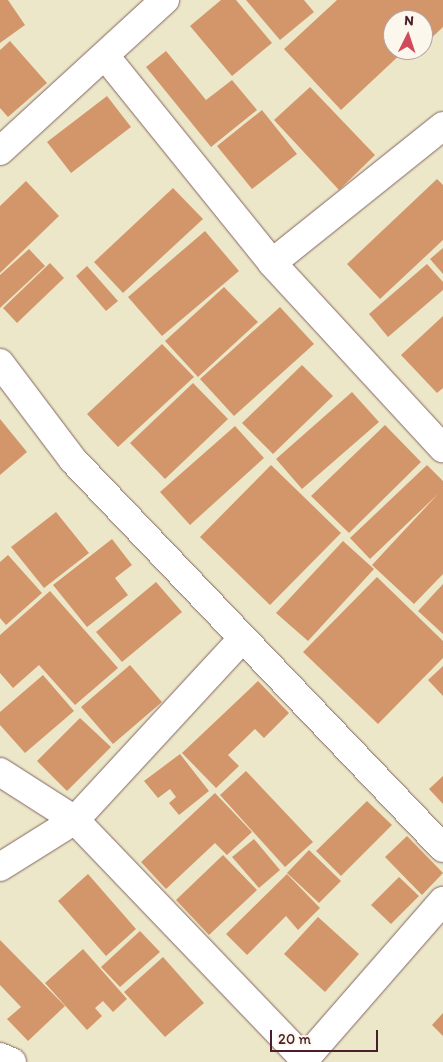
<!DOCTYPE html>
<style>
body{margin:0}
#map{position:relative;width:443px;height:1062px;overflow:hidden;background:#ede7c9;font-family:Itim,sans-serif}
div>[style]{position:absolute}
.building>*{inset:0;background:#d3966b}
.roads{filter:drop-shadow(0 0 1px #836562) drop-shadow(0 0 1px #836562)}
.minor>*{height:28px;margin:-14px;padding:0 14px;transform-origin:14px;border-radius:14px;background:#fff}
span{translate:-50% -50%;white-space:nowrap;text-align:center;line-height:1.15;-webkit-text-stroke:4.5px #fbf7ec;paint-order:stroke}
.north{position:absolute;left:383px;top:10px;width:50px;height:50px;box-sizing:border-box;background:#fbf7ec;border:1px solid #b4a19f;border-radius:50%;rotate:4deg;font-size:14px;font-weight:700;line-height:20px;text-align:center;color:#4a1f2b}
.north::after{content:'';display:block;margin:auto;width:18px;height:22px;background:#d1495b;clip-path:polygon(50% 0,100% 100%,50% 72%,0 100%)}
.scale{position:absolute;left:270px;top:1030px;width:108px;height:22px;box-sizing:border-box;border:2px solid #4a1f2b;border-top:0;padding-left:6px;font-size:15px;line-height:18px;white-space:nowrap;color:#4a1f2b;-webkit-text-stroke:4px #fbf7ec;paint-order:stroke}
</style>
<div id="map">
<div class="building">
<i style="clip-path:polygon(0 0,8px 0,25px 25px,0 43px)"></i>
<i style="clip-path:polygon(221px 0,236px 0,272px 43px,232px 76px,190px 26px)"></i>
<i style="clip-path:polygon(246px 0,304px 0,314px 12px,280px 40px)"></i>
<i style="clip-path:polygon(337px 0,443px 0,443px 27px,424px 45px,423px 20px,393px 20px,393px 50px,405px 50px,341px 110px,284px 49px)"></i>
<i style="clip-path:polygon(10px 41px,47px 83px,8px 117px,0 108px,0 50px)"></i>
<i style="clip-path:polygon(166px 51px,206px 100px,232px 80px,257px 110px,211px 147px,146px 67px)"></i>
<i style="clip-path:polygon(310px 87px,375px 155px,339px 190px,274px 120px)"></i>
<i style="clip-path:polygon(107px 96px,131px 127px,71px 173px,47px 142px)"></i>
<i style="clip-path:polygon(262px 110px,297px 154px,252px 189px,217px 146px)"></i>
<i style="clip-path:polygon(437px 179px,443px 185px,443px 240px,380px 299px,347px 264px)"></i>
<i style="clip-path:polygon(26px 181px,59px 216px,0 273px,0 206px)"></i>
<i style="clip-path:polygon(173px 188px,203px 219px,123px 293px,94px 262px)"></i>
<i style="clip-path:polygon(205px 231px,239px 271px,162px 336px,128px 297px)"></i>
<i style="clip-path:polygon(443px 248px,443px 274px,430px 259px)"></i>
<i style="clip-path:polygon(29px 249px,45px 266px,0 308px,0 275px)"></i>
<i style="clip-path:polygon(50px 263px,64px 278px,17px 323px,3px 308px)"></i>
<i style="clip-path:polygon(427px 264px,443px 282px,443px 290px,388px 337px,369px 314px)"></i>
<i style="clip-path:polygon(87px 266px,118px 301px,106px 311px,76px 276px)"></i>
<i style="clip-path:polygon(224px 287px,258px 322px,198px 377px,165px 341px)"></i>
<i style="clip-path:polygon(280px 307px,314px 344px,234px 416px,200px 379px)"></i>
<i style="clip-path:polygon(443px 316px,443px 388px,437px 393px,401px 355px)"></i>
<i style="clip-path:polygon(162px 344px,194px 377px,118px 447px,87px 414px)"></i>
<i style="clip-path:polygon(302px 365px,333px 396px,273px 454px,242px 423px)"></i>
<i style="clip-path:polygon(193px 383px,228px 419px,165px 479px,130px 443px)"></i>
<i style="clip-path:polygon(352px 392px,379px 422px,302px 489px,276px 459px)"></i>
<i style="clip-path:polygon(0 419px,27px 452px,0 475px)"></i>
<i style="clip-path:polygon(385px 425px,421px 462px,349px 533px,311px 496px)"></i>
<i style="clip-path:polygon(235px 426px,264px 458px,190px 525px,160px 492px)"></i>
<i style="clip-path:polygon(271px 465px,341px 533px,270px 605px,200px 537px)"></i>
<i style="clip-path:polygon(427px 465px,443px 481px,443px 574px,414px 604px,372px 565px,438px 494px,370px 559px,350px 538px)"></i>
<i style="clip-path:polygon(56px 512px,89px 553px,44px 588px,11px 547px)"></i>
<i style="clip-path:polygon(112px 539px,132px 565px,115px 578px,128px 595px,87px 627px,53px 585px)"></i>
<i style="clip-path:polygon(343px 541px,374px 569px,308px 641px,276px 613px)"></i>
<i style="clip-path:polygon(8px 555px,42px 593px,6px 625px,0 618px,0 562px)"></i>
<i style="clip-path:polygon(377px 577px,443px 641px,443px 658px,378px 724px,303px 652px)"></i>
<i style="clip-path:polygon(156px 582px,182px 612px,122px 662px,96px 632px)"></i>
<i style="clip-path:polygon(443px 584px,443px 634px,418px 611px)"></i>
<i style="clip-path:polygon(50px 591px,118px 668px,75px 705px,39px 665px,13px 688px,0 673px,0 635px)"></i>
<i style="clip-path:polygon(130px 665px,162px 702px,113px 744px,81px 707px)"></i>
<i style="clip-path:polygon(443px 666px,443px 696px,428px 680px)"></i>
<i style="clip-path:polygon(43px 675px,74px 711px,25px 753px,0 725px,0 712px)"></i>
<i style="clip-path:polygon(258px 681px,289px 713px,264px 738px,255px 729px,228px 755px,239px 766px,216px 788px,182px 753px)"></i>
<i style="clip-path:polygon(80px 718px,111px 747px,67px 791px,37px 761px)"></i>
<i style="clip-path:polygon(180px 754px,209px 791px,179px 815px,169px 803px,176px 797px,170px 789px,158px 798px,144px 781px)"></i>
<i style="clip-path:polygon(246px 771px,313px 842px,285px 867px,220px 795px)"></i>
<i style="clip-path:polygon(443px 776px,443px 804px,429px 789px)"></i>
<i style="clip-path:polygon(215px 793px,252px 832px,227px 855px,215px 843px,166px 889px,141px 862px)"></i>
<i style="clip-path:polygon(367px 801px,392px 825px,341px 876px,316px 851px)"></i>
<i style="clip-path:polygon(407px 836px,443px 873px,422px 895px,385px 857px)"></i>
<i style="clip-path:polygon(254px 839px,280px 870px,259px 888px,232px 857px)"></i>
<i style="clip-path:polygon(309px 850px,341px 881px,319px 903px,287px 873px)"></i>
<i style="clip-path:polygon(223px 855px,257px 890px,209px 935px,176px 900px)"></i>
<i style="clip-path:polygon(88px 874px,136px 929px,106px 956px,58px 901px)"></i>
<i style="clip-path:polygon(287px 874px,320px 908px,298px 930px,286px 916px,247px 955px,226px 934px)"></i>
<i style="clip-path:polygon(399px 877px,419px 896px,391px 924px,371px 905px)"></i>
<i style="clip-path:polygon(318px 917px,359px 954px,325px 992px,284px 954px)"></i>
<i style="clip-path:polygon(140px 931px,160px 952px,120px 987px,101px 967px)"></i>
<i style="clip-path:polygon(0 940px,65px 1006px,28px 1041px,7px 1019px,21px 1007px,0 985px)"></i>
<i style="clip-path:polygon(83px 949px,127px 999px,113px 1012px,103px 1001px,95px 1008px,102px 1016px,87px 1030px,45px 983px)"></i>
<i style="clip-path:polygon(163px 957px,204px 1003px,165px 1037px,124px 992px)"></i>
<i style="clip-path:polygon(443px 1013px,443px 1036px,432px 1025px)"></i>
</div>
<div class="roads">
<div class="minor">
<i style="left:106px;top:57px;width:265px;rotate:51.1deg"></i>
<i style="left:272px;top:263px;width:252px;rotate:47.3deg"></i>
<i style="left:0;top:151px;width:224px;rotate:-42.5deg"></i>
<i style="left:272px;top:263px;width:219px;rotate:-38.7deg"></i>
<i style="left:0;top:363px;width:121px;rotate:53deg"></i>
<i style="left:73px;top:460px;width:536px;rotate:46.36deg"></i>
<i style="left:0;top:772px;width:89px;rotate:32.6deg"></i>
<i style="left:75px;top:820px;width:335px;rotate:46.2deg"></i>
<i style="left:0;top:867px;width:89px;rotate:-32.1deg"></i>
<i style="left:75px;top:820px;width:245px;rotate:-47.3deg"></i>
<i style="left:0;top:1057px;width:13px;rotate:23deg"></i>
<i style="left:305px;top:1059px;width:210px;rotate:-48.9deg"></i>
</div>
</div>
<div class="north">N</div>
<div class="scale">20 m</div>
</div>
